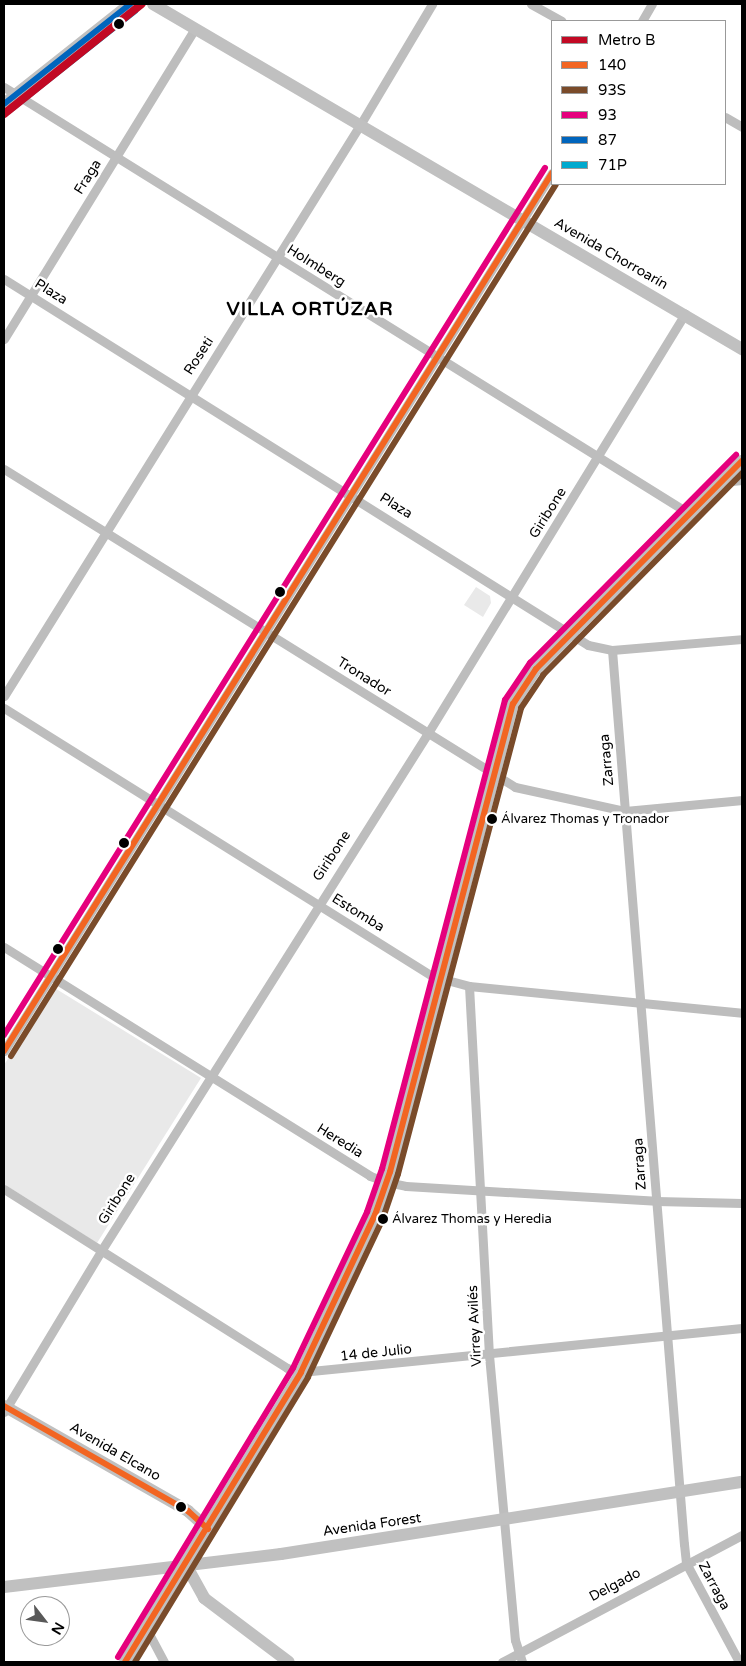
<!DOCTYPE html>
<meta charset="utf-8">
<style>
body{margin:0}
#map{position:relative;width:746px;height:1666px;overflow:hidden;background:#fff;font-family:"Varela Round",sans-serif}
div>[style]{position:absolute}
.green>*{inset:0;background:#e9e9e9}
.street>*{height:9px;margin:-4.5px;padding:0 4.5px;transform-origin:4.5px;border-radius:4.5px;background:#bdbdbd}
.secondary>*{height:12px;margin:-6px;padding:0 6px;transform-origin:6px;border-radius:6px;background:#c0c0c0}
.bus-1>*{height:6px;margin:-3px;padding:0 3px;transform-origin:3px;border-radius:3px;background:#f26522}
.bus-2>*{height:6px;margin:-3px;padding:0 3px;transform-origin:3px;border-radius:3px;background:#7a4b2a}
.bus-3>*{height:6px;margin:-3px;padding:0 3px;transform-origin:3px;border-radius:3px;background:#e5007d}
.bus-4>*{height:6px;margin:-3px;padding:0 3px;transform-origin:3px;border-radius:3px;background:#0065bd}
.bus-5>*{height:6px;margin:-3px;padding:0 3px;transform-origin:3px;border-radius:3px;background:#00a9ce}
.metro-1>*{height:8px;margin:-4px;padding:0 4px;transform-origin:4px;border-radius:4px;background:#c20924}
.dots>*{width:14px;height:14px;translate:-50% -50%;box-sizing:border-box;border:2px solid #fff;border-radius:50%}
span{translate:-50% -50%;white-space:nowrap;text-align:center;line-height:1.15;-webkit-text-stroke:5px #fff;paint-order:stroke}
.bus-label{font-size:13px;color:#000}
.left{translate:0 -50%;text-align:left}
.street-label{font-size:14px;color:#000}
.district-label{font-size:19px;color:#000;font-weight:700;letter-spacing:1px}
.frame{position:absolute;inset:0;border:5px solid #000;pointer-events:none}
.legend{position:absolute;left:551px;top:20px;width:175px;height:165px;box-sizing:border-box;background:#fff;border:1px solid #999;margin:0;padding:6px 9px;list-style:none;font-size:15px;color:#000}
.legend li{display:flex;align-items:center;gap:10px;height:25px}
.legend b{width:25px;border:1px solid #999}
.north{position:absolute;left:20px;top:1596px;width:50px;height:50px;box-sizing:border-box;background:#fff;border:1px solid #999;border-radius:50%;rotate:120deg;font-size:14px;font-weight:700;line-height:20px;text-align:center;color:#000}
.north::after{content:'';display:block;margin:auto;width:18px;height:22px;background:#595959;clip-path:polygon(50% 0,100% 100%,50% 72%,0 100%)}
</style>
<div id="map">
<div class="green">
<i style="clip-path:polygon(476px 587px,490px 596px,491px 603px,483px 617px,464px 605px)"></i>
<i style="clip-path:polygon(53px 987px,201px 1078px,97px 1243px,4px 1184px,4px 1065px)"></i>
</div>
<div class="street">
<i style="left:531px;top:4px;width:35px;rotate:29deg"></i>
<i style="left:642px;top:21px;width:20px;rotate:-60deg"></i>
<i style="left:4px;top:87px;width:808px;rotate:31.9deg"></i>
<i style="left:725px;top:117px;width:20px;rotate:30deg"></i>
<i style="left:4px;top:279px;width:689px;rotate:32.08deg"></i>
<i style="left:588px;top:645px;width:25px;rotate:12deg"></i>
<i style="left:612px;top:650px;width:130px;rotate:-4.8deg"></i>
<i style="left:4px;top:339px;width:364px;rotate:-58.4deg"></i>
<i style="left:4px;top:469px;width:602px;rotate:31.89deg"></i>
<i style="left:515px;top:787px;width:113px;rotate:12.3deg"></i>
<i style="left:625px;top:811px;width:118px;rotate:-5.4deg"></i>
<i style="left:722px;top:482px;width:20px;rotate:-6deg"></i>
<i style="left:612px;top:650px;width:897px;rotate:85.4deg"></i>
<i style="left:684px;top:1544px;width:19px;rotate:84deg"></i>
<i style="left:686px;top:1563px;width:112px;rotate:61.8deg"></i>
<i style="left:4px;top:696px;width:673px;rotate:-58.06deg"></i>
<i style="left:360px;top:125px;width:141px;rotate:-59.2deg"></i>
<i style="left:4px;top:708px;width:505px;rotate:32.05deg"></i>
<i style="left:432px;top:976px;width:38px;rotate:15deg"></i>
<i style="left:469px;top:986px;width:274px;rotate:5.6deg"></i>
<i style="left:4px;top:947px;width:432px;rotate:32deg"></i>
<i style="left:370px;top:1176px;width:18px;rotate:19deg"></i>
<i style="left:387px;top:1182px;width:19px;rotate:12deg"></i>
<i style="left:406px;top:1186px;width:250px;rotate:3.4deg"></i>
<i style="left:656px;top:1201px;width:86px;rotate:1.3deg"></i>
<i style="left:469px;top:986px;width:370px;rotate:86.9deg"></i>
<i style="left:489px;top:1355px;width:286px;rotate:84.8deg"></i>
<i style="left:515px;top:1640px;width:23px;rotate:72deg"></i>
<i style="left:4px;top:1051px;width:1035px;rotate:-58.03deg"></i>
<i style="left:4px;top:1189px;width:335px;rotate:32.3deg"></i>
<i style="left:287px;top:1368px;width:15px;rotate:16deg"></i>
<i style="left:301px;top:1372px;width:443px;rotate:-5.7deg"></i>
<i style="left:4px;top:1412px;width:188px;rotate:-58.9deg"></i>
<i style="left:101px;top:1251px;width:613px;rotate:-57.74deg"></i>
<i style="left:428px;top:733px;width:492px;rotate:-58.5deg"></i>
<i style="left:146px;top:1628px;width:38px;rotate:62deg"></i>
<i style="left:502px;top:1662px;width:272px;rotate:-27.9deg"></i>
</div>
<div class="secondary">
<i style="left:153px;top:4px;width:683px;rotate:30.36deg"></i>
<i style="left:4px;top:104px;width:161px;rotate:-38.4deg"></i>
<i style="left:4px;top:1406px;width:212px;rotate:29.7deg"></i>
<i style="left:188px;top:1511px;width:27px;rotate:42deg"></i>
<i style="left:186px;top:1565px;width:38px;rotate:61deg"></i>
<i style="left:204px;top:1598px;width:106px;rotate:37deg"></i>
<i style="left:4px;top:1587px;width:279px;rotate:-6.8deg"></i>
<i style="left:281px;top:1554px;width:467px;rotate:-8.9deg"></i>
<i style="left:125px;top:1662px;width:339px;rotate:-58.7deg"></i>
<i style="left:301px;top:1372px;width:174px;rotate:-64.8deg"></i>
<i style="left:375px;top:1215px;width:46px;rotate:-70.8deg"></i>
<i style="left:390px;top:1172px;width:484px;rotate:-75.3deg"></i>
<i style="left:513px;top:704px;width:42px;rotate:-56.7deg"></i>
<i style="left:536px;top:669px;width:293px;rotate:-45.3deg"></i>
</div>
<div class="bus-1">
<i style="left:4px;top:1051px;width:1035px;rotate:-58.03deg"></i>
<i style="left:4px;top:1406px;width:212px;rotate:29.7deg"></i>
<i style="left:188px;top:1511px;width:27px;rotate:42deg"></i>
<i style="left:125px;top:1662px;width:339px;rotate:-58.7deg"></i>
<i style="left:301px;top:1372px;width:174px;rotate:-64.8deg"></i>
<i style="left:375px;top:1215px;width:46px;rotate:-70.8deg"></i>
<i style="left:390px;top:1172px;width:484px;rotate:-75.3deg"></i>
<i style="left:513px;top:704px;width:42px;rotate:-56.7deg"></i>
<i style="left:536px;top:669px;width:293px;rotate:-45.3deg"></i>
</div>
<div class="bus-2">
<i style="left:11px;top:1056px;width:1028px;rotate:-57.99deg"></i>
<i style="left:135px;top:1662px;width:333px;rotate:-58.7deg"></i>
<i style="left:308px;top:1377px;width:176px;rotate:-64.7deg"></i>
<i style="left:383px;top:1218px;width:46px;rotate:-71.2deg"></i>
<i style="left:398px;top:1174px;width:482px;rotate:-75.2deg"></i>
<i style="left:521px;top:708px;width:40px;rotate:-56deg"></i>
<i style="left:543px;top:675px;width:284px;rotate:-45.4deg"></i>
</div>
<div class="bus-3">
<i style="left:4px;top:1035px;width:1022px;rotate:-58.04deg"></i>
<i style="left:118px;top:1657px;width:338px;rotate:-58.8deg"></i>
<i style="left:293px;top:1368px;width:173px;rotate:-64.6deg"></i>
<i style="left:367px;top:1212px;width:46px;rotate:-70.8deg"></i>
<i style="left:382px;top:1169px;width:485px;rotate:-75.3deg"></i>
<i style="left:505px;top:700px;width:45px;rotate:-56deg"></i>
<i style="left:530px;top:663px;width:293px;rotate:-45.3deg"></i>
</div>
<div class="bus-4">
<i style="left:4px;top:104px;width:161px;rotate:-38.4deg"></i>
</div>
<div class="bus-5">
<i style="left:9px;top:111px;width:161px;rotate:-38.4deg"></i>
</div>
<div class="metro-1">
<i style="left:4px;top:114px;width:176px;rotate:-38.6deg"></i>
</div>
<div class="dots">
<i style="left:119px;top:24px;background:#000"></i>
<i style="left:280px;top:592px;background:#000"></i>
<i style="left:492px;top:819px;background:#000"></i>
<i style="left:124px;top:843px;background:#000"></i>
<i style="left:58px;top:949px;background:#000"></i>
<i style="left:383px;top:1219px;background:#000"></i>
<i style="left:181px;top:1507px;background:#000"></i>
</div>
<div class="bus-label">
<span class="left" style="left:501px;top:819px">Álvarez Thomas y Tronador</span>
<span class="left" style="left:392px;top:1219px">Álvarez Thomas y Heredia</span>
</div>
<div class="street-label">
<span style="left:88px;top:177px;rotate:-58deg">Fraga</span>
<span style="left:611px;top:254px;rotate:30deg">Avenida Chorroarín</span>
<span style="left:316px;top:266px;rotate:32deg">Holmberg</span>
<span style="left:51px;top:292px;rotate:32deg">Plaza</span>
<span style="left:199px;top:356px;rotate:-57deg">Roseti</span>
<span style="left:396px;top:506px;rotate:32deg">Plaza</span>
<span style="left:548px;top:513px;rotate:-58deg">Giribone</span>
<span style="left:364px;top:677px;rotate:32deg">Tronador</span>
<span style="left:607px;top:760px;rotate:-95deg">Zarraga</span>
<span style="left:332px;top:856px;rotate:-57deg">Giribone</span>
<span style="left:358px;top:913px;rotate:32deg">Estomba</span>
<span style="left:340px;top:1141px;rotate:32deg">Heredia</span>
<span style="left:640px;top:1164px;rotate:-94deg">Zarraga</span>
<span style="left:117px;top:1199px;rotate:-58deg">Giribone</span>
<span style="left:475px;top:1326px;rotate:-93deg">Virrey Avilés</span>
<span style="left:376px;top:1353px;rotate:-6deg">14 de Julio</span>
<span style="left:115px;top:1452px;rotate:30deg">Avenida Elcano</span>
<span style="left:372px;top:1525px;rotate:-8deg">Avenida Forest</span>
<span style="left:615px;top:1585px;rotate:-28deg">Delgado</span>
<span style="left:714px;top:1586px;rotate:62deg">Zarraga</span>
</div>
<div class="district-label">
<span style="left:310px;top:310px">VILLA ORTÚZAR</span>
</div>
<div class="frame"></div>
<ul class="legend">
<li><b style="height:6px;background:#c20924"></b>Metro B</li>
<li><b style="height:6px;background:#f26522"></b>140</li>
<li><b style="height:6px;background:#7a4b2a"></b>93S</li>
<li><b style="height:6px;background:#e5007d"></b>93</li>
<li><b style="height:6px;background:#0065bd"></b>87</li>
<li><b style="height:6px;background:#00a9ce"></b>71P</li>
</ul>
<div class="north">N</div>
</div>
